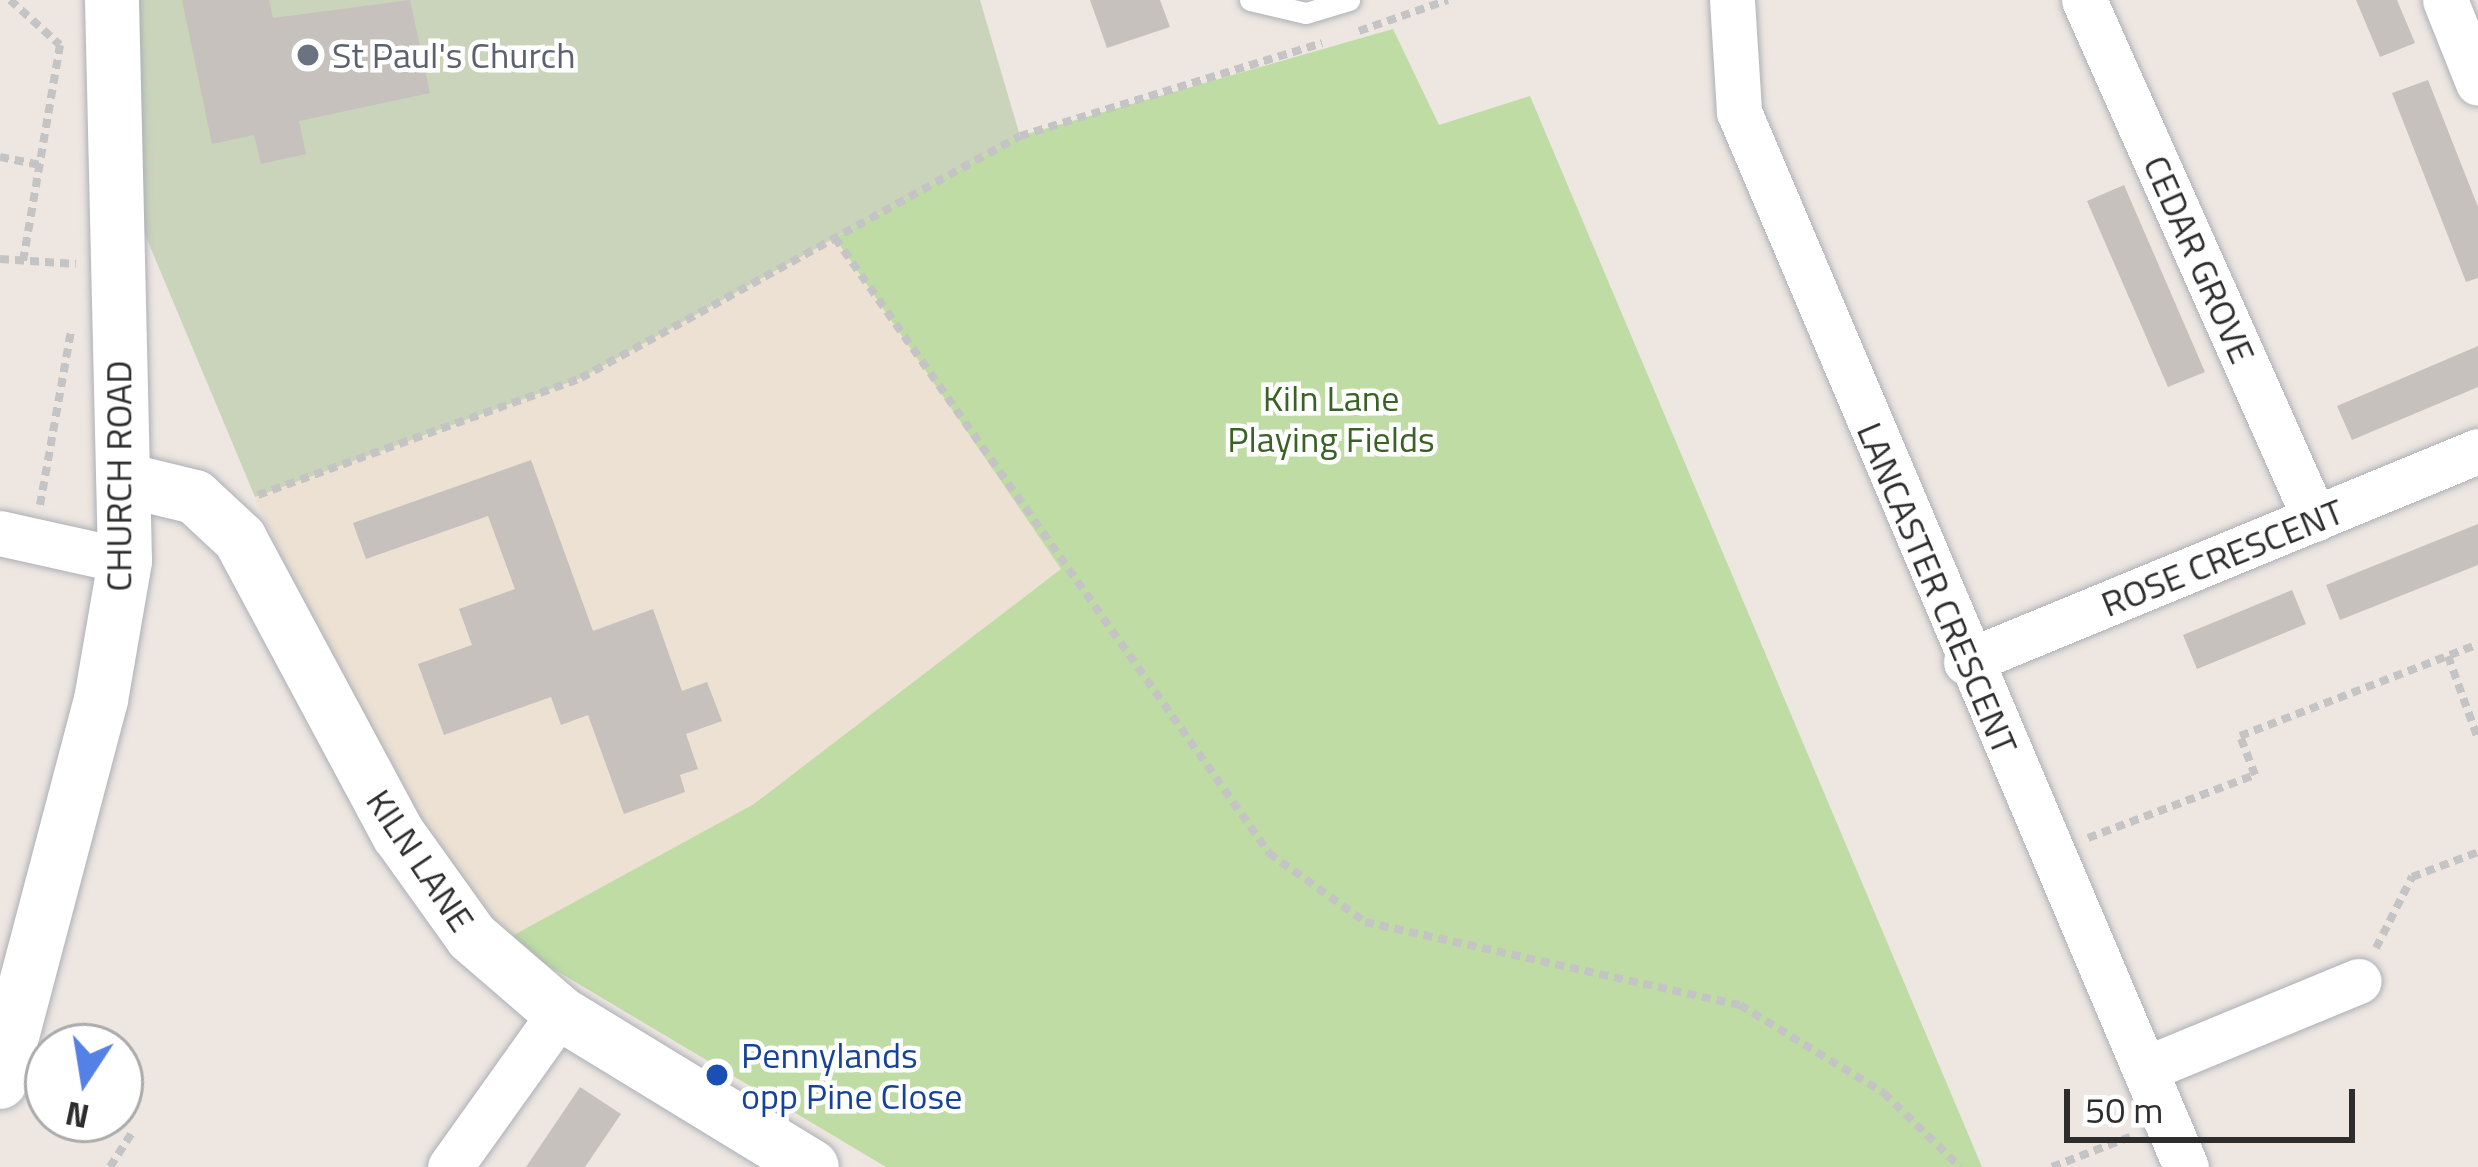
<!DOCTYPE html>
<style>
body{margin:0}
#map{position:relative;width:2478px;height:1167px;overflow:hidden;background:#ede6e1;font-family:"Titillium Web",sans-serif}
div>[style]{position:absolute}
.education>*{inset:0;background:#ece1d3}
.green>*{inset:0;background:#bedca4}
.cemetery>*{inset:0;background:#cad4ba}
.building>*{inset:0;background:#c6c1bc}
.path>*{height:8px;margin-top:-4px;transform-origin:0;background:repeating-linear-gradient(90deg,#c4c4c4 0 9px,transparent 0 15px)}
.roads{filter:drop-shadow(0 0 3px #adb0b7) drop-shadow(0 0 3px #adb0b7)}
.service>*{height:21px;margin:-10.5px;padding:0 10.5px;transform-origin:10.5px;border-radius:10.5px;background:#fff}
.minor>*{height:45px;margin:-22.5px;padding:0 22.5px;transform-origin:22.5px;border-radius:22.5px;background:#fff}
.tertiary>*{height:54px;margin:-27px;padding:0 27px;transform-origin:27px;border-radius:27px;background:#fff}
.dots>*{width:33px;height:33px;translate:-50% -50%;box-sizing:border-box;border:6px solid #fff;border-radius:50%}
span{translate:-50% -50%;white-space:nowrap;text-align:center;line-height:1.15;-webkit-text-stroke:9px #fff;paint-order:stroke}
.worship-label{font-size:36px;color:#5b616d}
.left{translate:0 -50%;text-align:left}
.street-label{font-size:36px;color:#2d2d2d}
.park-label{font-size:36px;color:#386324}
.transit-label{font-size:36px;color:#164399}
.north{position:absolute;left:24px;top:1023px;width:120px;height:120px;box-sizing:border-box;background:#fff;border:3px solid #ababab;border-radius:50%;rotate:192deg;font-size:33px;font-weight:700;line-height:48px;text-align:center;color:#2d2d2d}
.north::after{content:'';display:block;margin:auto;width:42px;height:54px;background:#5580e6;clip-path:polygon(50% 0,100% 100%,50% 72%,0 100%)}
.scale{position:absolute;left:2064px;top:1089px;width:291px;height:54px;box-sizing:border-box;border:6px solid #2d2d2d;border-top:0;padding-left:15px;font-size:36px;line-height:42px;white-space:nowrap;color:#2d2d2d;-webkit-text-stroke:9px #fff;paint-order:stroke}
</style>
<div id="map">
<div class="education">
<i style="clip-path:polygon(835px 238px,1036px 518px,1274px 987px,886px 1167px,505px 940px,360px 729px,255px 497px,581px 378px)"></i>
</div>
<div class="green">
<i style="clip-path:polygon(1393px 29px,1439px 125px,1530px 96px,1982px 1167px,886px 1167px,505px 940px,754px 804px,1061px 569px,835px 238px,1020px 136px)"></i>
</div>
<div class="cemetery">
<i style="clip-path:polygon(125px 0,980px 0,1020px 136px,581px 378px,255px 497px,139px 220px)"></i>
</div>
<div class="building">
<i style="clip-path:polygon(182px 0,269px 0,273px 18px,410px 0,430px 93px,299px 121px,306px 154px,261px 164px,254px 135px,212px 144px)"></i>
<i style="clip-path:polygon(1090px 0,1160px 0,1170px 27px,1107px 48px)"></i>
<i style="clip-path:polygon(2356px 0,2397px 0,2415px 43px,2380px 57px)"></i>
<i style="clip-path:polygon(2428px 80px,2478px 207px,2478px 278px,2466px 282px,2392px 93px)"></i>
<i style="clip-path:polygon(2124px 185px,2205px 372px,2168px 387px,2087px 201px)"></i>
<i style="clip-path:polygon(2478px 346px,2478px 387px,2352px 440px,2337px 406px)"></i>
<i style="clip-path:polygon(531px 460px,593px 631px,653px 609px,682px 691px,707px 682px,722px 721px,686px 734px,698px 769px,680px 775px,685px 792px,624px 814px,588px 715px,561px 725px,551px 697px,444px 735px,418px 664px,472px 645px,459px 609px,515px 589px,488px 516px,366px 559px,353px 523px)"></i>
<i style="clip-path:polygon(2478px 524px,2478px 565px,2340px 620px,2326px 585px)"></i>
<i style="clip-path:polygon(2292px 590px,2306px 624px,2197px 669px,2183px 635px)"></i>
<i style="clip-path:polygon(580px 1087px,621px 1114px,585px 1167px,526px 1167px)"></i>
</div>
<div class="path">
<i style="left:10px;top:0;width:67px;rotate:42deg"></i>
<i style="left:60px;top:45px;width:219px;rotate:99.7deg"></i>
<i style="left:1359px;top:31px;width:94px;rotate:-19.2deg"></i>
<i style="left:0;top:157px;width:41px;rotate:11.3deg"></i>
<i style="left:835px;top:238px;width:753px;rotate:54.79deg"></i>
<i style="left:1269px;top:853px;width:118px;rotate:35.7deg"></i>
<i style="left:1365px;top:922px;width:384px;rotate:12.5deg"></i>
<i style="left:1740px;top:1005px;width:169px;rotate:31.4deg"></i>
<i style="left:1884px;top:1093px;width:106px;rotate:44.2deg"></i>
<i style="left:0;top:259px;width:76px;rotate:3.8deg"></i>
<i style="left:258px;top:495px;width:344px;rotate:-19.9deg"></i>
<i style="left:581px;top:378px;width:501px;rotate:-28.87deg"></i>
<i style="left:1020px;top:136px;width:316px;rotate:-17.1deg"></i>
<i style="left:40px;top:505px;width:177px;rotate:-79.9deg"></i>
<i style="left:2448px;top:656px;width:88px;rotate:70.1deg"></i>
<i style="left:2088px;top:838px;width:178px;rotate:-20.7deg"></i>
<i style="left:2255px;top:775px;width:42px;rotate:-111deg"></i>
<i style="left:2240px;top:736px;width:255px;rotate:-21.1deg"></i>
<i style="left:2376px;top:948px;width:80px;rotate:-63.1deg"></i>
<i style="left:2412px;top:877px;width:71px;rotate:-20.7deg"></i>
<i style="left:110px;top:1167px;width:43px;rotate:-57.4deg"></i>
<i style="left:2052px;top:1167px;width:86px;rotate:-21.2deg"></i>
</div>
<div class="roads">
<div class="service">
<i style="left:1250px;top:0;width:57px;rotate:13.1deg"></i>
<i style="left:1306px;top:13px;width:45px;rotate:-16.8deg"></i>
</div>
<div class="minor">
<i style="left:1732px;top:0;width:112px;rotate:86.4deg"></i>
<i style="left:1739px;top:112px;width:1146px;rotate:67.04deg"></i>
<i style="left:2084px;top:0;width:568px;rotate:66.01deg"></i>
<i style="left:2445px;top:0;width:89px;rotate:68.3deg"></i>
<i style="left:0;top:533px;width:128px;rotate:12.6deg"></i>
<i style="left:1966px;top:662px;width:554px;rotate:-22.4deg"></i>
<i style="left:2145px;top:1069px;width:231px;rotate:-22.4deg"></i>
<i style="left:450px;top:1167px;width:189px;rotate:-54.5deg"></i>
</div>
<div class="tertiary">
<i style="left:125px;top:480px;width:72px;rotate:13.7deg"></i>
<i style="left:195px;top:497px;width:62px;rotate:43deg"></i>
<i style="left:240px;top:539px;width:336px;rotate:61.8deg"></i>
<i style="left:399px;top:835px;width:125px;rotate:54.4deg"></i>
<i style="left:472px;top:937px;width:116px;rotate:40.8deg"></i>
<i style="left:560px;top:1013px;width:295px;rotate:31.4deg"></i>
<i style="left:0;top:1082px;width:395px;rotate:-75.2deg"></i>
<i style="left:101px;top:700px;width:141px;rotate:-80.2deg"></i>
<i style="left:125px;top:561px;width:561px;rotate:-91.33deg"></i>
</div>
</div>
<div class="dots">
<i style="left:308px;top:55px;background:#6b7280"></i>
<i style="left:717px;top:1075px;background:#1a4fb4"></i>
</div>
<div class="worship-label">
<span class="left" style="left:332px;top:55px">St Paul's Church</span>
</div>
<div class="street-label">
<span style="left:2200px;top:259px;rotate:66deg">CEDAR GROVE</span>
<span style="left:118px;top:476px;rotate:-90deg">CHURCH ROAD</span>
<span style="left:2222px;top:557px;rotate:-22deg">ROSE CRESCENT</span>
<span style="left:1938px;top:588px;rotate:67deg">LANCASTER CRESCENT</span>
<span style="left:421px;top:860px;rotate:56deg">KILN LANE</span>
</div>
<div class="park-label">
<span style="left:1331px;top:418px">Kiln Lane<br>Playing Fields</span>
</div>
<div class="transit-label">
<span class="left" style="left:741px;top:1075px">Pennylands<br>opp Pine Close</span>
</div>
<div class="north">N</div>
<div class="scale">50 m</div>
</div>
